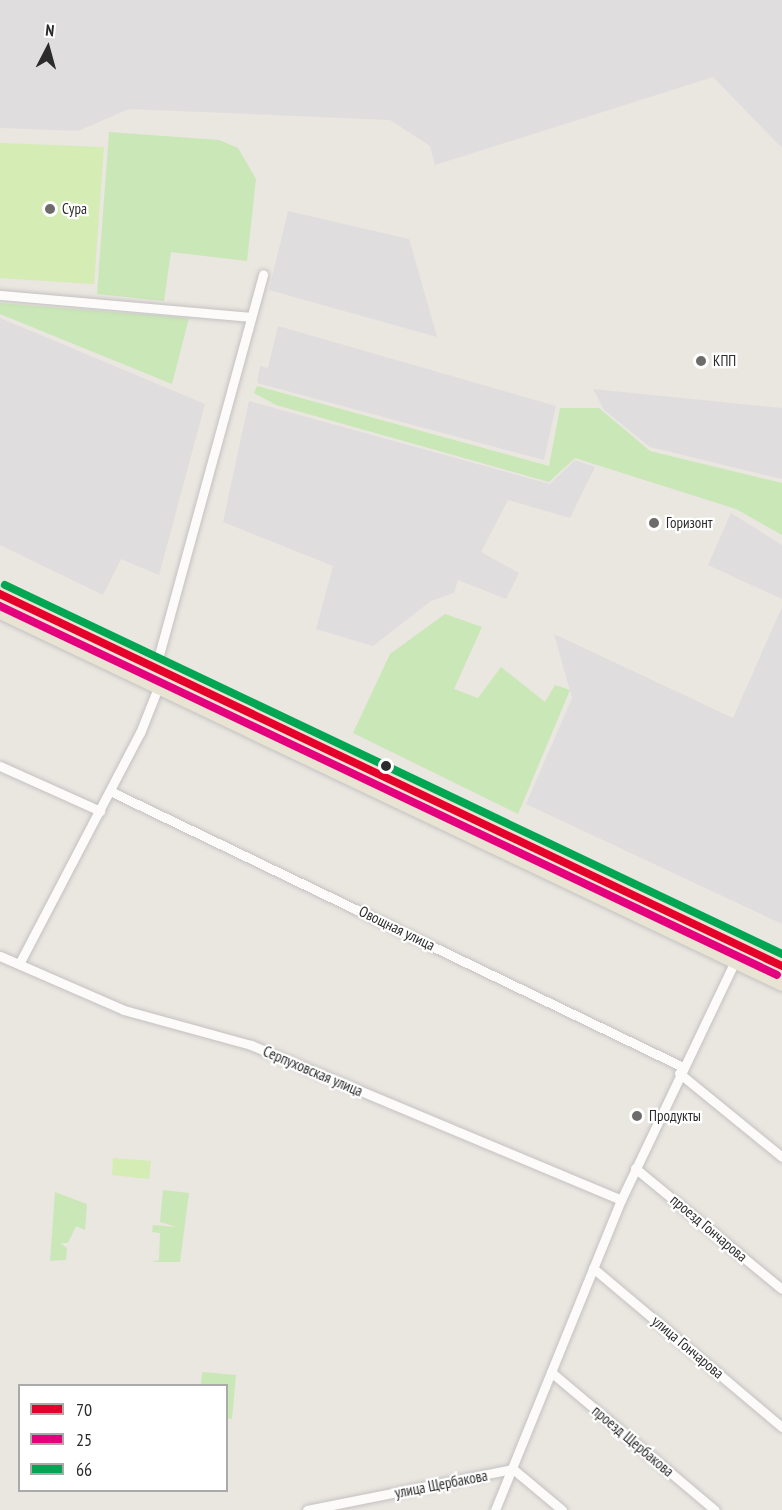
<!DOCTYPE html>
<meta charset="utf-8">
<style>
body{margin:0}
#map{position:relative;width:782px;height:1510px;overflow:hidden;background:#eae6e0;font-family:"PT Sans Narrow",sans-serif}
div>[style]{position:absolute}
.industrial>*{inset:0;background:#e0dddf}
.green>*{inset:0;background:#cae7b7}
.pitch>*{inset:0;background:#d5ecb4}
.roads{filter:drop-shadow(0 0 2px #c3c2c2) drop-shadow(0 0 2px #c3c2c2)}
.street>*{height:9px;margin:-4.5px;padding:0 4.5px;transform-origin:4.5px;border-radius:4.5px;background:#fcfbfa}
.primary>*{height:15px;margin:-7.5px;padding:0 7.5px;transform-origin:7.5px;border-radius:7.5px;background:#e8e3d2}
.bus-1>*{height:8px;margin:-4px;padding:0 4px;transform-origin:4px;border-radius:4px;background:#e4002b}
.bus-2>*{height:8px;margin:-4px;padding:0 4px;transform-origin:4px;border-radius:4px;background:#e5007d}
.bus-3>*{height:8px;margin:-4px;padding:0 4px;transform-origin:4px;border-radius:4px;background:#00a651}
.dots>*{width:16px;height:16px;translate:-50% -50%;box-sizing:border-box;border:3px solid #fff;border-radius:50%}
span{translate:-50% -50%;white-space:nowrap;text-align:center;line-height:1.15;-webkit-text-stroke:4.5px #fff;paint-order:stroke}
.poi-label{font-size:15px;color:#2b2b2b}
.left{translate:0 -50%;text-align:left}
.street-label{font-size:15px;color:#2b2b2b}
.legend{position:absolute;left:18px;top:1384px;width:210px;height:108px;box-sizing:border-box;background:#fff;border:2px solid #aaa;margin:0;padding:8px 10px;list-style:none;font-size:18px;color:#2b2b2b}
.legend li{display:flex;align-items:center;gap:12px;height:30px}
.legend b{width:30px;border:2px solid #aaa}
.north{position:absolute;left:18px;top:18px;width:60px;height:60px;-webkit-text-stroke:4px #fff;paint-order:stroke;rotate:6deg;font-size:16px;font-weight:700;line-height:24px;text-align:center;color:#2b2b2b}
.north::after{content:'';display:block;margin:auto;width:21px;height:27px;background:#2b2b2b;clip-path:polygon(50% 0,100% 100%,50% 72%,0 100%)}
</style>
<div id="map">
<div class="industrial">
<i style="clip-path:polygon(0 0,782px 0,782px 148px,713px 77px,435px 165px,430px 146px,390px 120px,129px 109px,78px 131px,0 128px)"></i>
<i style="clip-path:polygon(288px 211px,409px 239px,437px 337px,269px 290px)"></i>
<i style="clip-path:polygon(0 318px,205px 404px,159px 575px,121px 559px,103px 595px,0 545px)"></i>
<i style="clip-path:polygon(278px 326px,556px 406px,544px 460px,257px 383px,260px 366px,268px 368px)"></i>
<i style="clip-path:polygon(593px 389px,782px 408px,782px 479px,650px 447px,604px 410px)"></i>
<i style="clip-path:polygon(249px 401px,550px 484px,575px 460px,595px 467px,570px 518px,508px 500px,481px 552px,519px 573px,506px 599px,458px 580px,454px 593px,431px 601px,373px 646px,316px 629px,333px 566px,223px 522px)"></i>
<i style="clip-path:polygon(731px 513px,782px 545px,782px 599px,708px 565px)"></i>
<i style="clip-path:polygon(782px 607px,782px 924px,526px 804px,572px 698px,554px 634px,733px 718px)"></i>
</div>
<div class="green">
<i style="clip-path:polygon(109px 132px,219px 140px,238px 148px,256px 179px,247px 261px,171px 252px,164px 301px,97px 294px)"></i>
<i style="clip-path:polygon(0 303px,189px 318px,172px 384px,0 314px)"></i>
<i style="clip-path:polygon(257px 386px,549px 466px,560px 408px,599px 408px,650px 451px,782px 483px,782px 535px,736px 509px,575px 458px,549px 482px,276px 405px,254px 393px)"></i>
<i style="clip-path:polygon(445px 614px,482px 627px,454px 689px,478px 698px,501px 667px,545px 702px,555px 685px,570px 690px,518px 814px,353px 733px,390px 654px)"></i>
<i style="clip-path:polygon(163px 1190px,189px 1193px,180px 1262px,152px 1262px,159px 1260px,160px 1233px,152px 1232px,153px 1225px,177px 1227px,160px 1222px)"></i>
<i style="clip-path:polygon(55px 1192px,87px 1204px,85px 1230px,76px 1226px,68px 1243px,60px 1243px,67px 1248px,66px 1260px,50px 1261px)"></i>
<i style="clip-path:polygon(202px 1372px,236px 1375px,232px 1419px,227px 1418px,226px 1386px,201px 1385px)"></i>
</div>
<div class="pitch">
<i style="clip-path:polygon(0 143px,104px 147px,94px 284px,0 278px)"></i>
<i style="clip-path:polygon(113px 1158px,151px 1161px,149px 1179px,112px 1175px)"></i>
</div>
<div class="roads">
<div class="street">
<i style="left:0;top:295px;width:251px;rotate:5deg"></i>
<i style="left:0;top:766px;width:110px;rotate:24.2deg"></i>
<i style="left:110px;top:791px;width:636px;rotate:25.72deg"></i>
<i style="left:0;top:956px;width:135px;rotate:23.5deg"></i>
<i style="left:124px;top:1010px;width:132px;rotate:15.4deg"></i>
<i style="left:251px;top:1045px;width:401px;rotate:22.7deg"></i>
<i style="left:19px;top:964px;width:261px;rotate:-62.4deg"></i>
<i style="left:140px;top:733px;width:52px;rotate:-68.4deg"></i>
<i style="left:159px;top:685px;width:19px;rotate:-99deg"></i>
<i style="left:156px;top:666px;width:406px;rotate:-74.7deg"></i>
<i style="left:679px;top:1073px;width:133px;rotate:39.2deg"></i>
<i style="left:635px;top:1168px;width:190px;rotate:39.5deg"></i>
<i style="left:593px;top:1268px;width:247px;rotate:40.1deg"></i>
<i style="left:551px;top:1372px;width:214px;rotate:40.1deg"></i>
<i style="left:307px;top:1510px;width:210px;rotate:-11.3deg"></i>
<i style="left:513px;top:1469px;width:64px;rotate:39.9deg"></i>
<i style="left:495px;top:1510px;width:335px;rotate:-67.9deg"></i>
<i style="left:621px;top:1200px;width:265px;rotate:-64.5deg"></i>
</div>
<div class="primary">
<i style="left:0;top:594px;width:866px;rotate:25.44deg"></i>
<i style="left:0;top:611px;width:866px;rotate:25.44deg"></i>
</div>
</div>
<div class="bus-1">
<i style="left:0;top:594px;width:866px;rotate:25.44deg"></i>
</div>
<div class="bus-2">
<i style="left:0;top:606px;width:860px;rotate:25.4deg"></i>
</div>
<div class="bus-3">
<i style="left:5px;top:585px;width:860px;rotate:25.4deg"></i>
</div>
<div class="dots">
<i style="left:50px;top:209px;background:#6e6c6a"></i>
<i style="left:701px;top:361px;background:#6e6c6a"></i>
<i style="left:654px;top:523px;background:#6e6c6a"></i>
<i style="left:386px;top:766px;background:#2b2b2b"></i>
<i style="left:637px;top:1116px;background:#6e6c6a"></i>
</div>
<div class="poi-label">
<span class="left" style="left:62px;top:209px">Сура</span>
<span class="left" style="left:713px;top:361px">КПП</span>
<span class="left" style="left:666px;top:523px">Горизонт</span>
<span class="left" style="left:649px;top:1116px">Продукты</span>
</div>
<div class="street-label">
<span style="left:397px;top:928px;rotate:26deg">Овощная улица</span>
<span style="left:313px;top:1071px;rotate:23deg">Серпуховская улица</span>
<span style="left:709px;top:1228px;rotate:40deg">проезд Гончарова</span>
<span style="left:688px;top:1347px;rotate:40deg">улица Гончарова</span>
<span style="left:633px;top:1441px;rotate:40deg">проезд Щербакова</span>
<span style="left:441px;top:1484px;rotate:-11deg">улица Щербакова</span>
</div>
<ul class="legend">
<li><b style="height:8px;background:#e4002b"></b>70</li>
<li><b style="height:8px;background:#e5007d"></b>25</li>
<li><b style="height:8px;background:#00a651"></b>66</li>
</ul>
<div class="north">N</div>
</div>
